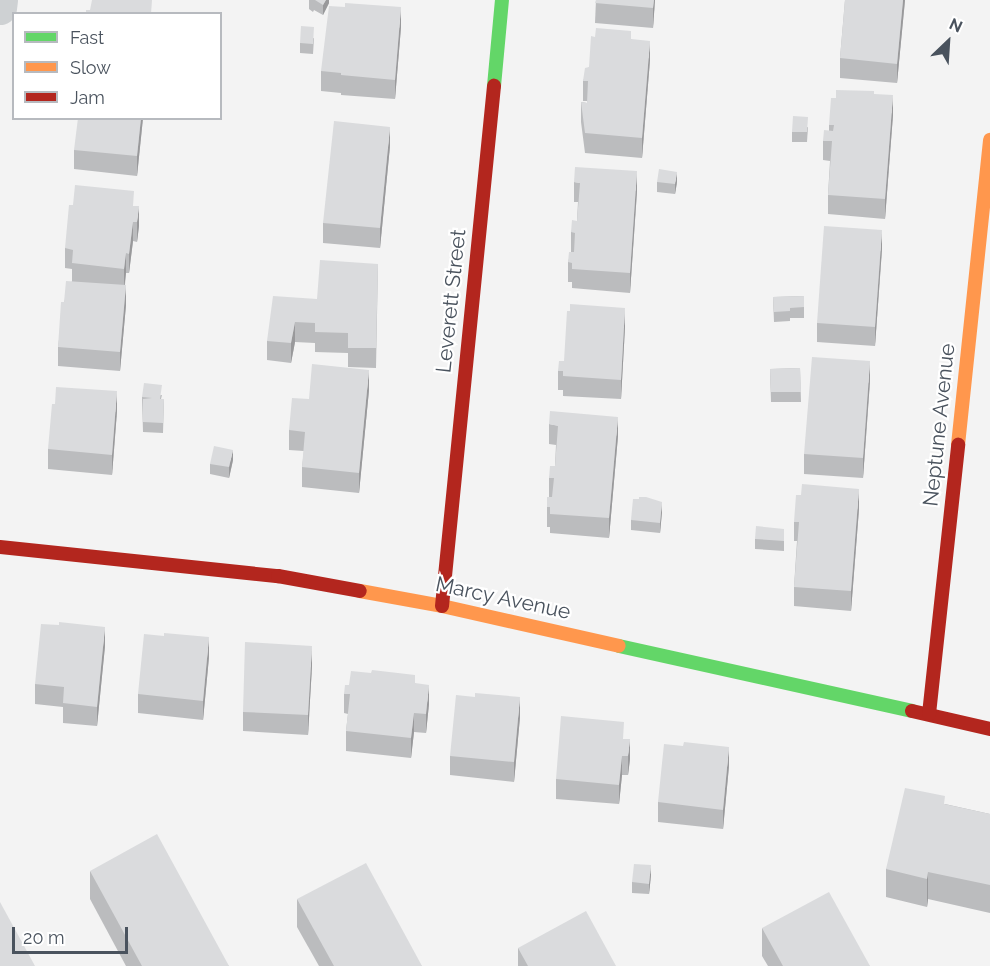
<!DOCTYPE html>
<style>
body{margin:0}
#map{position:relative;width:990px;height:966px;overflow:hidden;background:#f3f3f3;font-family:Raleway,sans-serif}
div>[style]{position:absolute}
.street>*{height:33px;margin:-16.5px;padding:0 16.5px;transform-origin:16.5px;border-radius:16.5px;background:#ced1d3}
.fast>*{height:14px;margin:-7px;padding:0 7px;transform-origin:7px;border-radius:7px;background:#63d668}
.slow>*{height:14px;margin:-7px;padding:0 7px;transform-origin:7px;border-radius:7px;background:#ff974d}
.jam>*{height:14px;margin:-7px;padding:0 7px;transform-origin:7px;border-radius:7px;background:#b3261e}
.wall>*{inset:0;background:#bbbcbe}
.shaded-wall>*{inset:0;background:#99999b}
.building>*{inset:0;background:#dadbdd}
span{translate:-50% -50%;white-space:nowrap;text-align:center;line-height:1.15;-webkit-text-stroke:4.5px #fff;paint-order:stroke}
.street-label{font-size:21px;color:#4a535e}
.legend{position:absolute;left:12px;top:12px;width:210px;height:108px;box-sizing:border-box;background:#fff;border:2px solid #b7babf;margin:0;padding:8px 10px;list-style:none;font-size:18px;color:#4a535e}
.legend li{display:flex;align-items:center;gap:12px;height:30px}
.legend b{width:30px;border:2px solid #b7babf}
.north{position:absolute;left:918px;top:12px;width:60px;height:60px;-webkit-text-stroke:4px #fff;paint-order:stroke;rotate:25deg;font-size:16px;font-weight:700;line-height:24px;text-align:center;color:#4a535e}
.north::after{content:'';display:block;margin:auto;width:21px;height:27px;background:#4a535e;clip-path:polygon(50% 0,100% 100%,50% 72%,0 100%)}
.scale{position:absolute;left:12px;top:927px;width:116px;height:27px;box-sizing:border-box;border:3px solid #4a535e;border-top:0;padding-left:8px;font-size:18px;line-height:21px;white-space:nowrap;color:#4a535e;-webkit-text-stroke:4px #fff;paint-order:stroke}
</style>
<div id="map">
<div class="street">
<i style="left:0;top:8px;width:8px;rotate:-83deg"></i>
</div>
<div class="fast">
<i style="left:494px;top:86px;width:86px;rotate:-84.7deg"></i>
<i style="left:619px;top:646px;width:300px;rotate:12.5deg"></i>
</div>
<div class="slow">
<i style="left:958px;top:445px;width:307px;rotate:-84deg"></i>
<i style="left:360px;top:591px;width:83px;rotate:10.4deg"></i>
<i style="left:442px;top:606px;width:181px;rotate:12.7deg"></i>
</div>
<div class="jam">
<i style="left:0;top:547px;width:280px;rotate:6deg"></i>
<i style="left:278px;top:576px;width:83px;rotate:10.4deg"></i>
<i style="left:442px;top:606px;width:523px;rotate:-84.29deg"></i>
<i style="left:912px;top:711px;width:80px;rotate:13deg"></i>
<i style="left:929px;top:714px;width:271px;rotate:-83.8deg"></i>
</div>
<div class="wall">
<i style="clip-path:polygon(309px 0,329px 0,329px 3px,323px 15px,314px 10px,313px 12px,309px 9px)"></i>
<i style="clip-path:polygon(596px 0,655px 0,653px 28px,595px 23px)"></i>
<i style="clip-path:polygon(845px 0,905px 0,897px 83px,840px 78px,840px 58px)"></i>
<i style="clip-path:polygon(401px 27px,395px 99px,341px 95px,341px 93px,321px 91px,321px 71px)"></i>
<i style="clip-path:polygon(314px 38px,313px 54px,300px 53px,300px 43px)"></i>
<i style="clip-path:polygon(631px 39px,650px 60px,642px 158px,585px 153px,581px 122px,581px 102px,587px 103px,587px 101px,583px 101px,583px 81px,589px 67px)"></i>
<i style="clip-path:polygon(874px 94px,893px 115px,885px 219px,828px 214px,828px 195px,830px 161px,823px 160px,823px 141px,829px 131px,829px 125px)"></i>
<i style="clip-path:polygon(143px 118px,137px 176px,74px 169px,74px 150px)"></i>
<i style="clip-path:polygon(808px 127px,807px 142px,792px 142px,792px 132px)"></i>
<i style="clip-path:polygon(390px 146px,380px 248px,323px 243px,323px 223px)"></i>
<i style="clip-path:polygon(574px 182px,637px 191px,630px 293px,572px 288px,572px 282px,568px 282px,568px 262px,571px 252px,571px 232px,577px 221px,578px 202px,574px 202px)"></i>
<i style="clip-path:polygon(657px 182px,677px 182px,675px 194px,657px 192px)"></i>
<i style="clip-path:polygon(134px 206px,139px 226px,137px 242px,133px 241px,129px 273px,126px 273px,125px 285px,126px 305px,120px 371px,58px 366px,58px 347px,64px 302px,72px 281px,72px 269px,65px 268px,65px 248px)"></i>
<i style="clip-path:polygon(882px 249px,875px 346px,817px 342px,817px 323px)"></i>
<i style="clip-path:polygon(378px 264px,376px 368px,348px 367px,348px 353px,315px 352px,315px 343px,295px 342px,291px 363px,267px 360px,267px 341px,317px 299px)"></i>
<i style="clip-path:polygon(804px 296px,804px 318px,790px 318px,790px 321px,774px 322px,773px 297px)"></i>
<i style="clip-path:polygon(625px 327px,621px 399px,563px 396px,563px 390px,558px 390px,558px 371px,564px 361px)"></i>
<i style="clip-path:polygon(800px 368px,801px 402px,771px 402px,770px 369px)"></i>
<i style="clip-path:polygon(870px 381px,863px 478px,804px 474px,804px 454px)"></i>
<i style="clip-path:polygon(369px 390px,359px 493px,302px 487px,302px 467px,304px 451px,289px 450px,289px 430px,309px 399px)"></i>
<i style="clip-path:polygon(162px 395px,161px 399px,164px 399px,163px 433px,143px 432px,142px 397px)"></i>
<i style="clip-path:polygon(117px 411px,112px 475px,48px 469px,48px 449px)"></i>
<i style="clip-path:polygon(549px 424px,618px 436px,609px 538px,550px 533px,550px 527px,547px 527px,547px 507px,549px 497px,549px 478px,555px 466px,556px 445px,549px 444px)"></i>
<i style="clip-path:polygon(233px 460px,229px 478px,210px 474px,210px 464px)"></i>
<i style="clip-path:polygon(859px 509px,851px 611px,794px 606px,794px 587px,797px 541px,794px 541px,794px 522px)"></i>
<i style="clip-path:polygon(662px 512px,660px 533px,631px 530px,631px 520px)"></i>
<i style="clip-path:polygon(755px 539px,784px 539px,784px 551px,755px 549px)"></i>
<i style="clip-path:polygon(105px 646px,97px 726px,63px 723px,63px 707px,35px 704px,35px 684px)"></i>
<i style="clip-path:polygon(209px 657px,203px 720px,138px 713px,138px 694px)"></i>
<i style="clip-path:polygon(312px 666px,308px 735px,243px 731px,243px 712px)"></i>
<i style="clip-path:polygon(415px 683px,429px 704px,426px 733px,414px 732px,411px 758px,346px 751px,346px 731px,348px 714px,344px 713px,344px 694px,349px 685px)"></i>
<i style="clip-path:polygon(520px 717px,514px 782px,450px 775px,450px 756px)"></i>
<i style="clip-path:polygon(624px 739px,630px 759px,628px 775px,622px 775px,619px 804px,556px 799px,556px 779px)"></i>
<i style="clip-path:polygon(729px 766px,723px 829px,658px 822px,658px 802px)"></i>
<i style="clip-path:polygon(945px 804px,990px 814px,990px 913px,928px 899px,927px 907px,886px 897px,886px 869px)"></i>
<i style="clip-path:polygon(90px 871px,229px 966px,126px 966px,90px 899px)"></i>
<i style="clip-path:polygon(651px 875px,649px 894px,632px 893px,632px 882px)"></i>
<i style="clip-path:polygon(297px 899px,422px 966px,319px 966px,297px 927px)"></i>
<i style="clip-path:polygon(762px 928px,870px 966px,768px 966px,762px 956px)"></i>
<i style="clip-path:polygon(518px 948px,616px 966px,518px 966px)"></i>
</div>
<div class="shaded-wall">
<i style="clip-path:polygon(326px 0,329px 0,329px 3px,323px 15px,323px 5px)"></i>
<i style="clip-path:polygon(654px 0,655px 0,653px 28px,653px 8px)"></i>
<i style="clip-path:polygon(903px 0,905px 0,897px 83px,897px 64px)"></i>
<i style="clip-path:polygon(401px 7px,401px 27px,395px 99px,395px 80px)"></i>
<i style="clip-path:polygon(650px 41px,650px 60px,642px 158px,642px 138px)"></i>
<i style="clip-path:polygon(893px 95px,893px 115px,885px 219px,885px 199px)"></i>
<i style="clip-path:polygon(141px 118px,143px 118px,137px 176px,137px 156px)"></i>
<i style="clip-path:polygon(390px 127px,390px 146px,380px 248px,380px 228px)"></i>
<i style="clip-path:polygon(637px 171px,637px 191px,630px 293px,630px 273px)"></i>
<i style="clip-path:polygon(677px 172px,677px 182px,675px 194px,675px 184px)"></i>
<i style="clip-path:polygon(139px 206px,139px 226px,137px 242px,137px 222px)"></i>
<i style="clip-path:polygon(133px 222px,133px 241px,129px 273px,129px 254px)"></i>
<i style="clip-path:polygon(882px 230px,882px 249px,875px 346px,875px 327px)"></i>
<i style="clip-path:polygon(126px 253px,126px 273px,124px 289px,124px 269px)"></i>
<i style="clip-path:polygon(126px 285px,126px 305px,120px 371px,120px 352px)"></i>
<i style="clip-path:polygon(625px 308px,625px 327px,621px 399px,621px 380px)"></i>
<i style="clip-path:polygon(295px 322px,295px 342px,291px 363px,291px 343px)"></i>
<i style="clip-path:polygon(870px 361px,870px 381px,863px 478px,863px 458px)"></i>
<i style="clip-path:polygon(369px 370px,369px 390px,359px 493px,359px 473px)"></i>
<i style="clip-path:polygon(117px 391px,117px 411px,112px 475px,112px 455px)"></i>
<i style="clip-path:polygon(618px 417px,618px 436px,609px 538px,609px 518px)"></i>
<i style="clip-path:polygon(233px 450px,233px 460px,229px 478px,229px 467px)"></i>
<i style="clip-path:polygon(859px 489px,859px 509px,851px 611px,851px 591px)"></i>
<i style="clip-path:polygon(662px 502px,662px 512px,660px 533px,660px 523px)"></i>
<i style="clip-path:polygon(105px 627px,105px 646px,97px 726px,97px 707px)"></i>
<i style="clip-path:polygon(209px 637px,209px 657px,203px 720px,203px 701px)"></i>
<i style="clip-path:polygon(312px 646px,312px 666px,308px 735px,308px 715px)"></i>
<i style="clip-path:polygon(429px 685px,429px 704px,426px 733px,426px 714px)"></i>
<i style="clip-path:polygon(520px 697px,520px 717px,514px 782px,514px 762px)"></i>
<i style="clip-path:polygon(414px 713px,414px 732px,411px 758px,411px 738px)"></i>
<i style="clip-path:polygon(630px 739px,630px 759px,628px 775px,628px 756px)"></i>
<i style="clip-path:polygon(729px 747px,729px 766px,723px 829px,723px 810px)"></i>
<i style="clip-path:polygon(622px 756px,622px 775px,619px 804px,619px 785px)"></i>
<i style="clip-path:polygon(651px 865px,651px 875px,649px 894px,649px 884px)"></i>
<i style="clip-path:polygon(928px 872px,928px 899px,927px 907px,927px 879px)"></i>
</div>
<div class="building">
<i style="clip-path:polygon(92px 0,152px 0,151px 14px,86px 14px,86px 10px,90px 10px)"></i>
<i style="clip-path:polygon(315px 0,326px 0,323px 5px)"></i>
<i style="clip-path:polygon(596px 0,654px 0,653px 8px,595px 3px)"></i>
<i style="clip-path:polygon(845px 0,903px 0,897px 64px,840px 58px)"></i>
<i style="clip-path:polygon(345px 3px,401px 7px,395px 80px,341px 75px,341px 73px,321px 71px,329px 6px,345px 7px)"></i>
<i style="clip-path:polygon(301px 26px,314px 27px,313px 44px,300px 43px)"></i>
<i style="clip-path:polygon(596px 28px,631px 31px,631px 39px,650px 41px,642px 138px,585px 133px,581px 102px,587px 103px,588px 81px,583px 81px,585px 68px,589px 67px,591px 36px,595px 37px)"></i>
<i style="clip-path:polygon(836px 90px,874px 91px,874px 94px,893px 95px,885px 199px,828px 195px,832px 141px,823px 141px,824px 130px,833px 131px,834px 125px,829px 125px,831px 98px,836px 98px)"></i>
<i style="clip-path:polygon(793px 116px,808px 117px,807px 132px,792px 132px)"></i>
<i style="clip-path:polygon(78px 118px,141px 118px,137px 156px,74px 150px)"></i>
<i style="clip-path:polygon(334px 121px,390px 127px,380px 228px,323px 223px)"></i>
<i style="clip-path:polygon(575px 167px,637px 171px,630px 273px,572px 269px,572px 263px,568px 262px,569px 252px,574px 252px,575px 233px,571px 232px,572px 220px,577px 221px,580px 183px,574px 182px)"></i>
<i style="clip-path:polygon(659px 169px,677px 172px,675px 184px,657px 182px)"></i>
<i style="clip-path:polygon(75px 185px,134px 191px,133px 206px,139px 206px,137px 222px,133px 222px,129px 254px,126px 253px,124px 269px,72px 263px,73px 250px,65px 248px,69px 205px,73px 205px)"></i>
<i style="clip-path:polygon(824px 226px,882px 230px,875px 327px,817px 323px)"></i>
<i style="clip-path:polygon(320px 260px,378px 264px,376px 348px,348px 348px,348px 333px,315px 332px,315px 323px,295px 322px,291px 343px,267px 341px,273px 296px,317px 299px)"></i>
<i style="clip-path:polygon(66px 281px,126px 285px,120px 352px,58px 347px,61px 302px,64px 302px)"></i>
<i style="clip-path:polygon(804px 296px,804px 307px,790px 308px,790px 311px,774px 312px,773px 297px)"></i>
<i style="clip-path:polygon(570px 304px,625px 308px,621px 380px,563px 376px,563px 371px,558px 371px,559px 361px,564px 361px,567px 311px,570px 311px)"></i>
<i style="clip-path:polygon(812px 357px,870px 361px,863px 458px,804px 454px)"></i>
<i style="clip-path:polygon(312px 364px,369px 370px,359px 473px,302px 467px,305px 432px,289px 430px,292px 398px,309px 399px)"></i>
<i style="clip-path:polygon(800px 368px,801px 392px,771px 392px,770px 369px)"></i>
<i style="clip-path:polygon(144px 383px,162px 385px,160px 399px,164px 399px,163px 423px,143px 422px,143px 399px,152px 398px,142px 397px)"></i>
<i style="clip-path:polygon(56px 387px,117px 391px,112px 455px,48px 449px,52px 404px,55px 404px)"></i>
<i style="clip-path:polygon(550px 411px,618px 417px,609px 518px,550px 514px,550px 507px,547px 507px,547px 497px,552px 497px,554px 478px,549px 478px,550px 466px,555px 466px,558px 426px,549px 424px)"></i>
<i style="clip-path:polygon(214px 446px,233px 450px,229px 467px,210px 464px)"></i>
<i style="clip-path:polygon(802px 484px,859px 489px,851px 591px,794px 587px,799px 522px,794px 522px,796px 495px,801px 495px)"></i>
<i style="clip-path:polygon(639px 497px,646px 497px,662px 502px,660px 523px,631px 520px,633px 499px,639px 499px)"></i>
<i style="clip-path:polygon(756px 526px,784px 529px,784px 541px,755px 539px)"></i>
<i style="clip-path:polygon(59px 622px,105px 627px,97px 707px,63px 703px,64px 687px,35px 684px,41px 624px,59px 625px)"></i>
<i style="clip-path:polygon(164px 633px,209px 637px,203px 701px,138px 694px,144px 634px,164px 636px)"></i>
<i style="clip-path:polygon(245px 642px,312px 646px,308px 715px,243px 712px)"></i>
<i style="clip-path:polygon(372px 670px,415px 675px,415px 683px,429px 685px,426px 714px,414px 713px,411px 738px,346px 731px,350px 694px,344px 694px,345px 685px,349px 685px,351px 671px,371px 673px)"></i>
<i style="clip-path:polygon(475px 693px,520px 697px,514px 762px,450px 756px,456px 695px,475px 697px)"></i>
<i style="clip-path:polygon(561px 716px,624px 722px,623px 739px,630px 739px,628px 756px,622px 756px,619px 785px,556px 779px)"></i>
<i style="clip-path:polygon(684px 742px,729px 747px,723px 810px,658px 802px,664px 744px,683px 746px)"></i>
<i style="clip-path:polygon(905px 788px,945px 796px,944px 804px,990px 814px,990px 885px,928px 872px,927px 879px,886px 869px)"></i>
<i style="clip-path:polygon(157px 834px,229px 966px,142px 966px,90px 871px)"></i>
<i style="clip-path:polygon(366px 863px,422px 966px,334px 966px,297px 899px)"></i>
<i style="clip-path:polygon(634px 864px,651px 865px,649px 884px,632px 882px)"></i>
<i style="clip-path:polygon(829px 892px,870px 966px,783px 966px,762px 928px)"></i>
<i style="clip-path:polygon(0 902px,35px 966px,0 966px)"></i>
<i style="clip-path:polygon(586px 911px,616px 966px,528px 966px,518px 948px)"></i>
</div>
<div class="street-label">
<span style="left:451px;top:301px;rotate:-84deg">Leverett Street</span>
<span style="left:939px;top:425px;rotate:-84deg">Neptune Avenue</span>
<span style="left:503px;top:598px;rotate:12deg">Marcy Avenue</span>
</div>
<ul class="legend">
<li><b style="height:8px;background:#63d668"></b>Fast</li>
<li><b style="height:8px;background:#ff974d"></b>Slow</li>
<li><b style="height:8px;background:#b3261e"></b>Jam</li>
</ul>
<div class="north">N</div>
<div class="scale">20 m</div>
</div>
